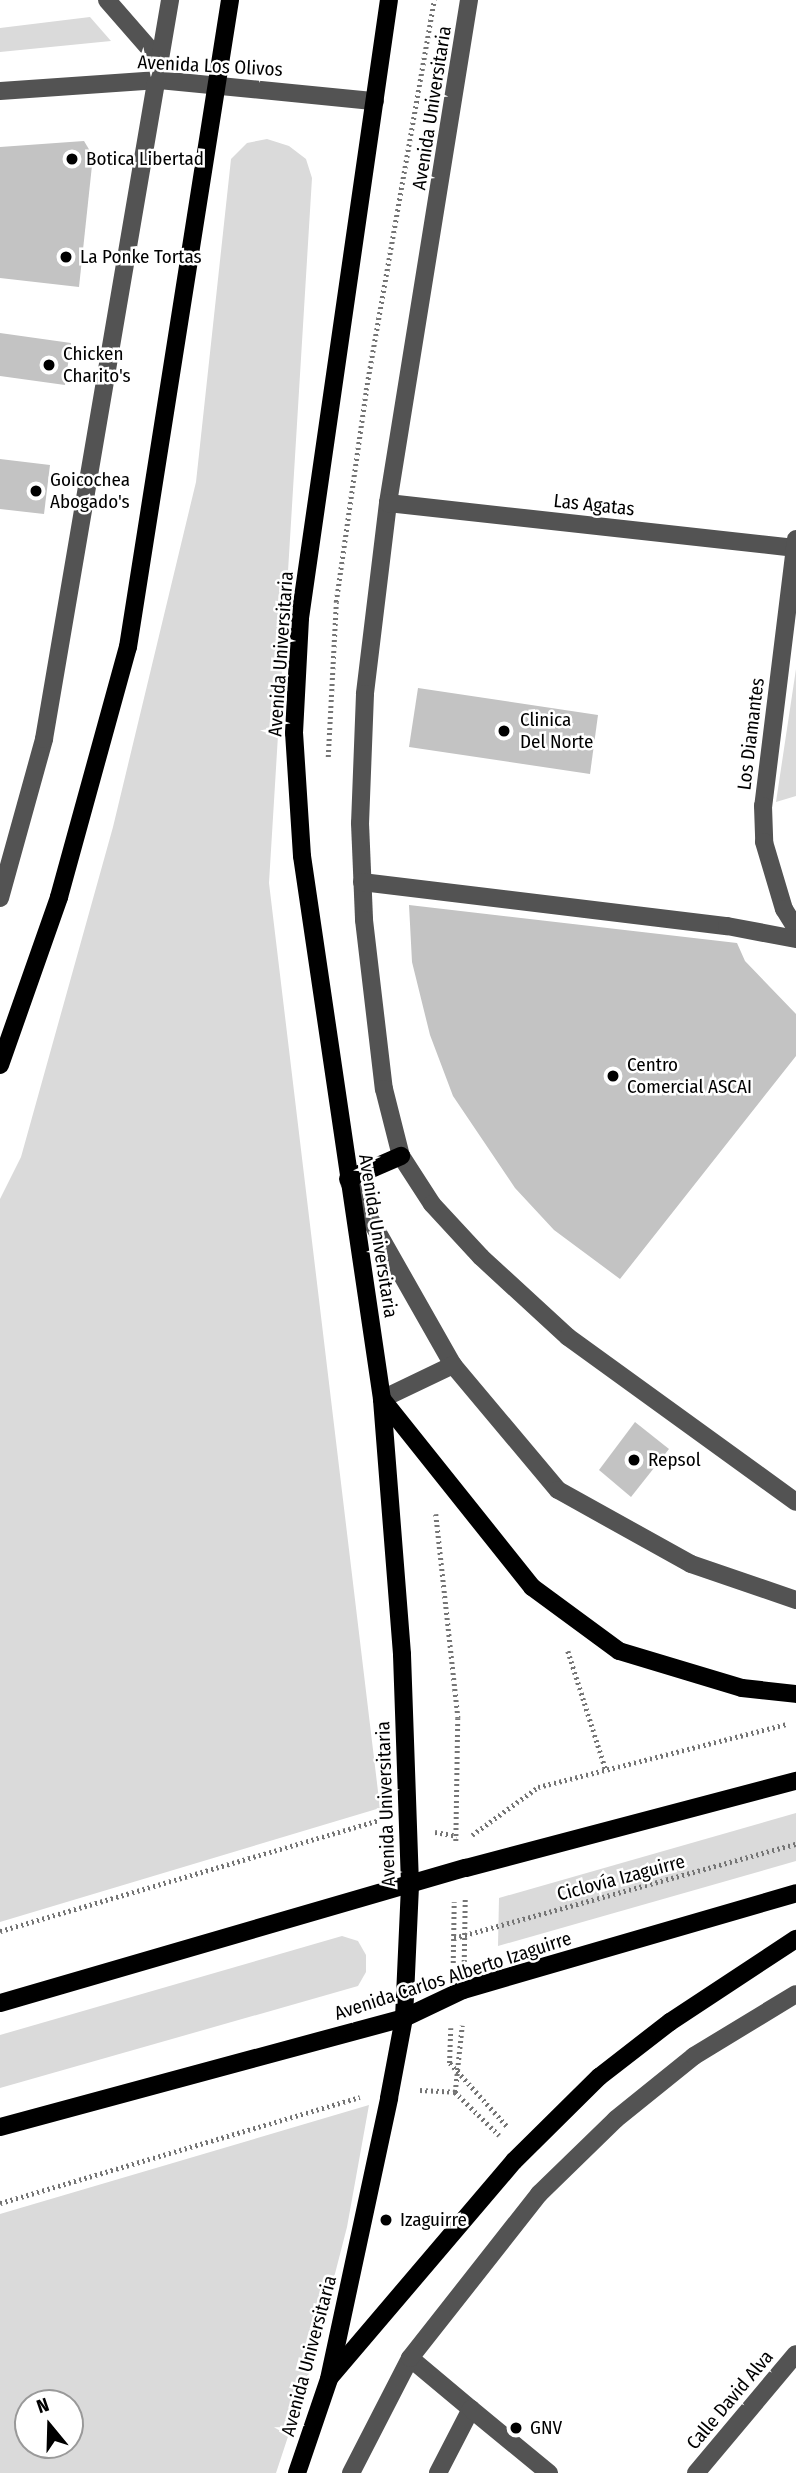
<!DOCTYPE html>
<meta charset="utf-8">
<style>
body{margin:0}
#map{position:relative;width:796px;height:2473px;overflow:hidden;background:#fff;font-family:"Fira Sans Condensed",sans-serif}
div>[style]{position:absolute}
.green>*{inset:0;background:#dadada}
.building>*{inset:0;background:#c3c3c3}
.path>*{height:4.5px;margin-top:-2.25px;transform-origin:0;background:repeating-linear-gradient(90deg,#757575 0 2px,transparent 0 5.5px)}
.minor>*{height:18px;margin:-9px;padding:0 9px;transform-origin:9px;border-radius:9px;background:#535353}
.major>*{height:18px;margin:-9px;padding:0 9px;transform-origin:9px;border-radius:9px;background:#000}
.dots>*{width:19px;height:19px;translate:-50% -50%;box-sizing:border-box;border:4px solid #fff;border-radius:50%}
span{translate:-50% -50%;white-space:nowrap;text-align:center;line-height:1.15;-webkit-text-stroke:5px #fff;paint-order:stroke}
.street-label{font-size:19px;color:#000}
.poi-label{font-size:19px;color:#000}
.left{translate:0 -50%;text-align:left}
.north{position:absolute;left:14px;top:2389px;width:70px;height:70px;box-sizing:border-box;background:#fff;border:2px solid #999;border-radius:50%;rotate:341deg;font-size:19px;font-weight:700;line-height:28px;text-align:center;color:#000}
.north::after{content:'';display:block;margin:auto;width:24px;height:32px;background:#000;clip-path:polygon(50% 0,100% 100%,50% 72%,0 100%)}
</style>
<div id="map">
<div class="green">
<i style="clip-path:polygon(90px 17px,111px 41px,0 52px,0 28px)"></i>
<i style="clip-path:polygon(267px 139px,289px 146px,306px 159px,312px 178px,269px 883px,380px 1808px,0 1922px,0 1199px,21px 1157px,113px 827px,196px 482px,231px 159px,247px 143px)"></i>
<i style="clip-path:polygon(796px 669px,796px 796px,776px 802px)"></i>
<i style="clip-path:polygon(796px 1813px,796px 1861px,498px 1946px,499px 1898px)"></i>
<i style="clip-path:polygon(342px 1936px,358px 1941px,366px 1955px,366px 1972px,358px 1986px,0 2088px,0 2035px)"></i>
<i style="clip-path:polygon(evenodd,369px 2105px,347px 2227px,311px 2367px,276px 2473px,0 2473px,0 2214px,369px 2105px,28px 2403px,70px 2403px,70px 2445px,28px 2445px,28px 2403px)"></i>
</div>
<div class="building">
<i style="clip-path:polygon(84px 141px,93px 156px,79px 287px,0 278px,0 147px)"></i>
<i style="clip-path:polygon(0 333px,71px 343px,65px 385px,0 376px)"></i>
<i style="clip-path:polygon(0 459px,50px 465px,44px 514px,0 509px)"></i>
<i style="clip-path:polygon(418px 688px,598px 715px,590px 774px,409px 747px)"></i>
<i style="clip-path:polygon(409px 905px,737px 943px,745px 961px,796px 1014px,796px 1056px,620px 1279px,554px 1230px,515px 1188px,453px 1096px,430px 1035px,412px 962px)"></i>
<i style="clip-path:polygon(635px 1422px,669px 1449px,631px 1497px,599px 1470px)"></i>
</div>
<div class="path">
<i style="left:328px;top:757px;width:155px;rotate:-87deg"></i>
<i style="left:336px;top:602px;width:214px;rotate:-81.9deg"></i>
<i style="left:366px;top:390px;width:396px;rotate:-80.1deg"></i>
<i style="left:436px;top:1514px;width:205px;rotate:83.8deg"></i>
<i style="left:458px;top:1718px;width:123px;rotate:90.9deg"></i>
<i style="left:568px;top:1651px;width:125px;rotate:72.3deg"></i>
<i style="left:435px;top:1832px;width:22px;rotate:10deg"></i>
<i style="left:472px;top:1835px;width:82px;rotate:-36deg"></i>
<i style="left:538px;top:1787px;width:257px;rotate:-14.2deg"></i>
<i style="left:0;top:1931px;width:395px;rotate:-16.3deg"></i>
<i style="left:454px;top:1938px;width:355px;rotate:-15.4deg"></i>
<i style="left:464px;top:1962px;width:65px;rotate:-89.1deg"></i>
<i style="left:453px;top:1963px;width:61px;rotate:-89.1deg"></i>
<i style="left:451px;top:2028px;width:35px;rotate:92deg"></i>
<i style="left:450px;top:2063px;width:85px;rotate:47.9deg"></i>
<i style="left:420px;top:2090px;width:35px;rotate:3deg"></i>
<i style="left:455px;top:2092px;width:62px;rotate:44.3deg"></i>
<i style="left:455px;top:2092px;width:67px;rotate:-84deg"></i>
<i style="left:0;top:2203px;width:375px;rotate:-16.4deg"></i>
</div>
<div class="minor">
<i style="left:107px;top:0;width:84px;rotate:48.9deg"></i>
<i style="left:469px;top:0;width:509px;rotate:99.15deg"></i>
<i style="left:388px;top:503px;width:192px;rotate:96.9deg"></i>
<i style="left:365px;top:694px;width:129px;rotate:92.2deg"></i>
<i style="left:360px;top:823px;width:97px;rotate:87.6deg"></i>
<i style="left:364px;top:920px;width:170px;rotate:83.3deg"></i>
<i style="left:384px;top:1089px;width:69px;rotate:75.8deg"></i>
<i style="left:401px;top:1156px;width:57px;rotate:57.1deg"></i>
<i style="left:432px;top:1204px;width:72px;rotate:47.2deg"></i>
<i style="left:481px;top:1257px;width:118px;rotate:42.6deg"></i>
<i style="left:568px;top:1337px;width:281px;rotate:35.9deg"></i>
<i style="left:0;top:91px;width:159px;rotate:-4deg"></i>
<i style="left:159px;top:80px;width:217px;rotate:5.6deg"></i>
<i style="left:388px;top:503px;width:410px;rotate:6.3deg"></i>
<i style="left:796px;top:539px;width:269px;rotate:97deg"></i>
<i style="left:763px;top:806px;width:36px;rotate:88deg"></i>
<i style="left:764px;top:842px;width:70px;rotate:73.4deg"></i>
<i style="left:784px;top:909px;width:22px;rotate:58deg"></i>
<i style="left:362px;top:882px;width:368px;rotate:6.9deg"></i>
<i style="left:727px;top:926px;width:70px;rotate:10.7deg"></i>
<i style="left:0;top:898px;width:165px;rotate:-74.5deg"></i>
<i style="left:44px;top:739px;width:750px;rotate:-80.32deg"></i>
<i style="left:349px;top:1182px;width:210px;rotate:60.4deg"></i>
<i style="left:453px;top:1365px;width:163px;rotate:50deg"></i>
<i style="left:558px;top:1490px;width:152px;rotate:29.1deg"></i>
<i style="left:691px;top:1564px;width:111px;rotate:18.9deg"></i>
<i style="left:382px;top:1399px;width:79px;rotate:-25.6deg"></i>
<i style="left:410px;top:2358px;width:80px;rotate:39.9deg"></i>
<i style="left:471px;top:2409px;width:72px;rotate:117.3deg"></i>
<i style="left:471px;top:2409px;width:101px;rotate:39.4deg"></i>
<i style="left:351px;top:2473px;width:129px;rotate:-62.8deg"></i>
<i style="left:410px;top:2358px;width:209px;rotate:-51.8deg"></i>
<i style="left:539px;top:2194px;width:107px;rotate:-44.2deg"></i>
<i style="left:616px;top:2119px;width:100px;rotate:-38.9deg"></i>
<i style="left:694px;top:2056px;width:119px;rotate:-31.3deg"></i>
<i style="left:696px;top:2473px;width:155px;rotate:-50deg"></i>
</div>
<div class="major">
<i style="left:0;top:1065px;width:178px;rotate:-70.6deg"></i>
<i style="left:59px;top:897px;width:259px;rotate:-74.6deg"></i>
<i style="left:128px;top:647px;width:655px;rotate:-81.04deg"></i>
<i style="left:348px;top:1179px;width:58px;rotate:-23.5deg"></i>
<i style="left:382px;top:1399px;width:241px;rotate:51.4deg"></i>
<i style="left:532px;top:1587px;width:108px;rotate:36.3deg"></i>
<i style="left:619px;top:1651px;width:128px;rotate:16.7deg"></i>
<i style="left:742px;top:1688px;width:54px;rotate:6.3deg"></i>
<i style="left:0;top:2003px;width:485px;rotate:-16.2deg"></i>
<i style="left:466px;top:1868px;width:341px;rotate:-14.8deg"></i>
<i style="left:0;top:2127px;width:418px;rotate:-15.1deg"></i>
<i style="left:404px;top:2018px;width:65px;rotate:-25.4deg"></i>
<i style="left:463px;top:1990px;width:347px;rotate:-16.2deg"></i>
<i style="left:331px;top:2376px;width:282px;rotate:-49.6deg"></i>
<i style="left:514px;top:2161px;width:120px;rotate:-44.7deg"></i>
<i style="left:599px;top:2077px;width:90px;rotate:-37.8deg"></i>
<i style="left:670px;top:2022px;width:151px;rotate:-33.4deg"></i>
<i style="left:297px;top:2473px;width:99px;rotate:-71.2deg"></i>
<i style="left:329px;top:2379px;width:287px;rotate:-77.9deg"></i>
<i style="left:389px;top:2098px;width:81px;rotate:-79.4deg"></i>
<i style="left:404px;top:2018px;width:134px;rotate:-87.4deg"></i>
<i style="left:410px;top:1884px;width:230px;rotate:-92deg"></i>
<i style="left:402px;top:1654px;width:256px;rotate:-94.5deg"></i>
<i style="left:382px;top:1399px;width:549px;rotate:-98.38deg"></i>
<i style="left:302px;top:856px;width:123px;rotate:-93.7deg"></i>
<i style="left:294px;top:733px;width:115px;rotate:-87deg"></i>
<i style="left:300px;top:618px;width:624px;rotate:-81.81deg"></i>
</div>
<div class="dots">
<i style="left:72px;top:159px;background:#000"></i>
<i style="left:66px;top:257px;background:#000"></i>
<i style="left:49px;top:365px;background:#000"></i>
<i style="left:36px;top:491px;background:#000"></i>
<i style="left:504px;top:731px;background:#000"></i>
<i style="left:613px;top:1076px;background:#000"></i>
<i style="left:634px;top:1460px;background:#000"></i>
<i style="left:386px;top:2220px;background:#000"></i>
<i style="left:516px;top:2428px;background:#000"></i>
</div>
<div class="street-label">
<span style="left:210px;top:66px;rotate:3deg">Avenida Los Olivos</span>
<span style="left:432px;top:108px;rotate:-81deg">Avenida Universitaria</span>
<span style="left:594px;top:505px;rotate:6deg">Las Agatas</span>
<span style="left:281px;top:654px;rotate:-86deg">Avenida Universitaria</span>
<span style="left:751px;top:734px;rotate:-83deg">Los Diamantes</span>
<span style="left:378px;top:1236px;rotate:81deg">Avenida Universitaria</span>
<span style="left:386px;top:1804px;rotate:-92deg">Avenida Universitaria</span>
<span style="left:621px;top:1878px;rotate:-15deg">Ciclovía Izaguirre</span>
<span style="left:453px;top:1976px;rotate:-18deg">Avenida Carlos Alberto Izaguirre</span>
<span style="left:309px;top:2356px;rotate:-75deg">Avenida Universitaria</span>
<span style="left:730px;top:2400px;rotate:-50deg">Calle David Alva</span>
</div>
<div class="poi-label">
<span class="left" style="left:86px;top:159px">Botica Libertad</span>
<span class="left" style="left:80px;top:257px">La Ponke Tortas</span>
<span class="left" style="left:63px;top:365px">Chicken<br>Charito's</span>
<span class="left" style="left:50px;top:491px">Goicochea<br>Abogado's</span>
<span class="left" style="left:520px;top:731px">Clinica<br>Del Norte</span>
<span class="left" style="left:627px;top:1076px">Centro<br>Comercial ASCAI</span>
<span class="left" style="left:648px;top:1460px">Repsol</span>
<span class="left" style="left:400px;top:2220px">Izaguirre</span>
<span class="left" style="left:530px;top:2428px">GNV</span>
</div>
<div class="north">N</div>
</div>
